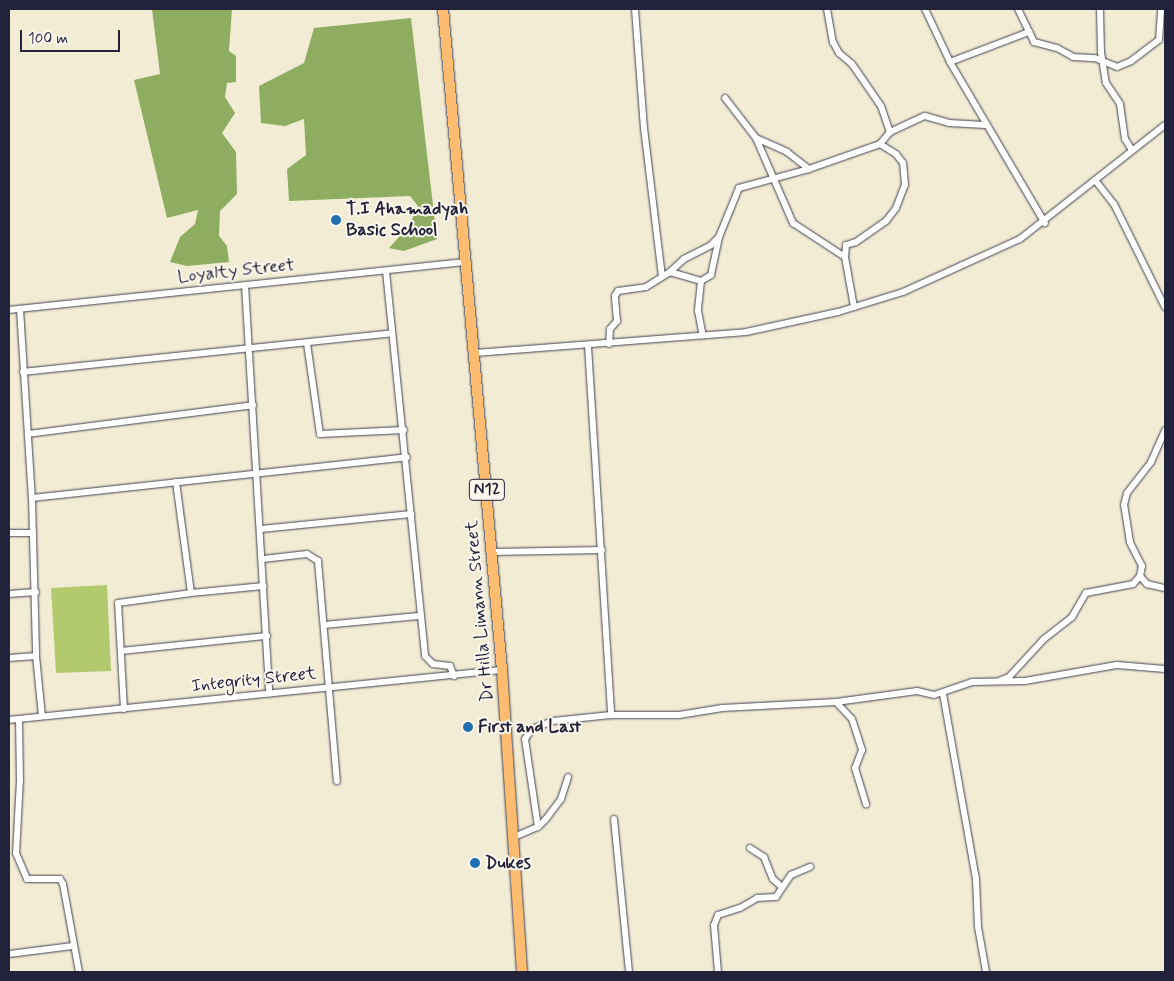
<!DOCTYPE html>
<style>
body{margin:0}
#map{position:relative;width:1174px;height:981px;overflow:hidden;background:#f2ecd4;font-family:Mynerve,sans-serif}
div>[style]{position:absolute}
.green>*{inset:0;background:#b3c96e}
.forest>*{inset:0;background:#8ead61}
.roads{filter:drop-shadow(0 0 1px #414052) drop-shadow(0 0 1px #414052)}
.minor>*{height:6px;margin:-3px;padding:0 3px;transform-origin:3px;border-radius:3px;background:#fff}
.highway>*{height:10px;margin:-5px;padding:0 5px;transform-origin:5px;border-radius:5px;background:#febc70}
.dots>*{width:14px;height:14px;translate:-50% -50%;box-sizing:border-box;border:2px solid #fbf7ec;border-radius:50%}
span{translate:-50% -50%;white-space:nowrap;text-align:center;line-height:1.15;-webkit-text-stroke:4px #fbf7ec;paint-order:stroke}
.shield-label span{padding:1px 4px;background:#fbf7ec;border:1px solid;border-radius:4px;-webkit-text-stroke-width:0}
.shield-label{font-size:16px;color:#22223b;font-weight:700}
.poi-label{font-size:18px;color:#22223b;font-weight:700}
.left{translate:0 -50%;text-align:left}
.street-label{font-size:18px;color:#22223b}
.frame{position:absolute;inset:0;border:10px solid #22223b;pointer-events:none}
.scale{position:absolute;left:20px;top:30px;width:100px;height:22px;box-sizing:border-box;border:2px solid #22223b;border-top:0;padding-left:6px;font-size:15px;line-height:18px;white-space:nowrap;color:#22223b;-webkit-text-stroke:4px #fbf7ec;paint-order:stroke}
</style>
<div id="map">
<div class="green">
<i style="clip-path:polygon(107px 585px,111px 671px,56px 673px,51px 588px)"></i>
</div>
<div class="forest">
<i style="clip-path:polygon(152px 9px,232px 9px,229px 51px,236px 56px,236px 82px,227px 83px,225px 97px,235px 113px,222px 133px,236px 152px,237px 194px,220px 211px,219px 236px,227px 246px,229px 262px,187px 266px,170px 262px,180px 237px,195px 224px,198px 210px,167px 218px,134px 80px,160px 74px)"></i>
<i style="clip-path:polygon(411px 18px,437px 239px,404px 251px,389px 248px,409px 226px,418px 206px,410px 196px,289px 201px,287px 169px,306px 155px,304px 119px,285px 126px,261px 123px,259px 86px,304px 63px,314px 28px)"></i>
</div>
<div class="roads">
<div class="minor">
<i style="left:635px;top:9px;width:119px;rotate:85.7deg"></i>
<i style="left:644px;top:128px;width:149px;rotate:83.1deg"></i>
<i style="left:827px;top:9px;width:34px;rotate:80deg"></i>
<i style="left:833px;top:42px;width:13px;rotate:61deg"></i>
<i style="left:839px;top:53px;width:17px;rotate:40deg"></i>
<i style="left:852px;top:64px;width:51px;rotate:55.4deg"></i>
<i style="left:881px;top:106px;width:28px;rotate:71deg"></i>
<i style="left:925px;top:9px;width:59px;rotate:64.7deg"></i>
<i style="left:950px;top:62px;width:187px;rotate:59.5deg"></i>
<i style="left:1018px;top:9px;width:37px;rotate:64deg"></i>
<i style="left:1034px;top:42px;width:24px;rotate:15deg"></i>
<i style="left:1057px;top:48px;width:18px;rotate:29deg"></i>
<i style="left:1073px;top:57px;width:22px;rotate:3deg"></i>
<i style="left:1095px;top:58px;width:24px;rotate:22deg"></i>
<i style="left:1117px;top:67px;width:15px;rotate:-23deg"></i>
<i style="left:1131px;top:61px;width:35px;rotate:-37deg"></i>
<i style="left:1159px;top:40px;width:31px;rotate:-86deg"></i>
<i style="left:1100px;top:9px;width:43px;rotate:88.7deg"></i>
<i style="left:1101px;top:52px;width:31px;rotate:81deg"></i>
<i style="left:1106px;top:83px;width:25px;rotate:56deg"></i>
<i style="left:1120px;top:104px;width:35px;rotate:82deg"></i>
<i style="left:1125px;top:139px;width:13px;rotate:58deg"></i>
<i style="left:950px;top:62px;width:85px;rotate:-20.8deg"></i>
<i style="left:725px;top:98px;width:51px;rotate:52.2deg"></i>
<i style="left:756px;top:138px;width:34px;rotate:24deg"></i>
<i style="left:787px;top:152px;width:28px;rotate:38deg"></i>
<i style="left:756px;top:138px;width:93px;rotate:66.5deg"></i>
<i style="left:793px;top:223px;width:62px;rotate:33.2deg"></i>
<i style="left:1095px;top:180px;width:31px;rotate:52deg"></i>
<i style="left:1114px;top:204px;width:115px;rotate:63.7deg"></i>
<i style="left:386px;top:271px;width:387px;rotate:84.2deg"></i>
<i style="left:425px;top:656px;width:11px;rotate:45deg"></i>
<i style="left:433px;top:664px;width:17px;rotate:7deg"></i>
<i style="left:450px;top:666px;width:11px;rotate:68deg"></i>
<i style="left:670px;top:272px;width:19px;rotate:-43deg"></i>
<i style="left:684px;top:259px;width:30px;rotate:-27deg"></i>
<i style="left:711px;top:245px;width:11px;rotate:-45deg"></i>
<i style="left:701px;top:281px;width:30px;rotate:96deg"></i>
<i style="left:698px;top:311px;width:25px;rotate:79deg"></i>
<i style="left:245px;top:285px;width:409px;rotate:86.6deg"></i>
<i style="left:854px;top:307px;width:51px;rotate:-100.2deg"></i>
<i style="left:845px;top:257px;width:12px;rotate:-85deg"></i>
<i style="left:846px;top:245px;width:10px;rotate:-17deg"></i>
<i style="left:856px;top:242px;width:37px;rotate:-35deg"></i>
<i style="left:886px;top:221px;width:16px;rotate:-52deg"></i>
<i style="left:896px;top:208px;width:25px;rotate:-69deg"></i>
<i style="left:905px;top:185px;width:22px;rotate:-95deg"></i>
<i style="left:903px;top:163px;width:11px;rotate:-128deg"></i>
<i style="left:896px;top:154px;width:19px;rotate:-148deg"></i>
<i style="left:20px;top:309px;width:189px;rotate:86.4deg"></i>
<i style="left:32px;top:498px;width:158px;rotate:88.5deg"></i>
<i style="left:36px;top:656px;width:60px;rotate:84.3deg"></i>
<i style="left:9px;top:310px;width:460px;rotate:-6deg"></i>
<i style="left:307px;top:343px;width:92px;rotate:81.9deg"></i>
<i style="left:320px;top:434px;width:84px;rotate:-2.7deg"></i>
<i style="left:609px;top:344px;width:15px;rotate:-86deg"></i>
<i style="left:610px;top:329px;width:11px;rotate:-49deg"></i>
<i style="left:617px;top:321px;width:25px;rotate:-95deg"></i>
<i style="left:615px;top:296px;width:6px;rotate:-59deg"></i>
<i style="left:618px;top:291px;width:28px;rotate:-8deg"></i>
<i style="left:646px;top:287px;width:28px;rotate:-32deg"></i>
<i style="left:670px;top:272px;width:32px;rotate:16deg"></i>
<i style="left:701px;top:281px;width:12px;rotate:-31deg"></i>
<i style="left:711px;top:275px;width:39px;rotate:-78deg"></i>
<i style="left:719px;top:237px;width:53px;rotate:-67.8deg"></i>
<i style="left:739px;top:188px;width:73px;rotate:-15.2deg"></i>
<i style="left:809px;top:169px;width:75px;rotate:-19.4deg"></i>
<i style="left:880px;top:144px;width:16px;rotate:-50deg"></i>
<i style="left:890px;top:132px;width:38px;rotate:-25deg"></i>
<i style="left:925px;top:116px;width:25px;rotate:16deg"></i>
<i style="left:949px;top:123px;width:36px;rotate:3deg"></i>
<i style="left:588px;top:346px;width:370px;rotate:86.4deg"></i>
<i style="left:475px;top:353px;width:272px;rotate:-4.4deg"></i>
<i style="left:746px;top:332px;width:94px;rotate:-12.3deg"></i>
<i style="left:838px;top:312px;width:68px;rotate:-17.1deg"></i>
<i style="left:903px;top:292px;width:128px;rotate:-24.4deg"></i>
<i style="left:1020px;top:239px;width:184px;rotate:-38.2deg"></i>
<i style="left:23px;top:372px;width:371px;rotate:-6deg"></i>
<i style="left:28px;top:434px;width:227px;rotate:-7.3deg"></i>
<i style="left:176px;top:482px;width:112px;rotate:82.3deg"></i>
<i style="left:191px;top:593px;width:73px;rotate:-5.5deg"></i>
<i style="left:32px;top:498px;width:377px;rotate:-6.2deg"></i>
<i style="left:261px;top:529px;width:151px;rotate:-5.7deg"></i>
<i style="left:9px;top:533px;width:24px"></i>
<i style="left:492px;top:552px;width:110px;rotate:-1deg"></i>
<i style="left:263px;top:559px;width:44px;rotate:-6.5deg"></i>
<i style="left:307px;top:554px;width:13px;rotate:32deg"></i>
<i style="left:318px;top:561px;width:221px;rotate:85.1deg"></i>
<i style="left:1140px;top:576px;width:11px;rotate:49deg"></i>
<i style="left:1147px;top:584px;width:18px;rotate:13deg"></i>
<i style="left:9px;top:594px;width:27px;rotate:-4deg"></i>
<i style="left:324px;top:625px;width:95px;rotate:-5.4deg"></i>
<i style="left:121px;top:651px;width:147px;rotate:-5.9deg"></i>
<i style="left:9px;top:658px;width:27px;rotate:-4deg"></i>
<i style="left:1001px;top:680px;width:9px;rotate:-21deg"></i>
<i style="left:1009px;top:677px;width:52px;rotate:-47.4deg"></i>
<i style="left:1044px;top:639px;width:36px;rotate:-38deg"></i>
<i style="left:1072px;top:617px;width:28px;rotate:-60deg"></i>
<i style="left:1086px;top:593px;width:48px;rotate:-10.8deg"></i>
<i style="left:1133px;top:584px;width:11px;rotate:-49deg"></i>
<i style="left:1140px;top:576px;width:10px;rotate:-79deg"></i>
<i style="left:1142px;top:566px;width:27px;rotate:-117deg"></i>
<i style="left:1130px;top:542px;width:37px;rotate:-99deg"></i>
<i style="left:1124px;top:505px;width:12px;rotate:-76deg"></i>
<i style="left:1127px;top:493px;width:39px;rotate:-52deg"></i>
<i style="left:1151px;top:462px;width:35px;rotate:-66deg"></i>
<i style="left:943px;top:694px;width:188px;rotate:79.9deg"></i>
<i style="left:976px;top:879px;width:48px;rotate:87.6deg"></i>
<i style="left:978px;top:927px;width:46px;rotate:79.9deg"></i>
<i style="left:836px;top:702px;width:23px;rotate:47deg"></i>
<i style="left:852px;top:719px;width:33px;rotate:72deg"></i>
<i style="left:862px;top:750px;width:19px;rotate:111deg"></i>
<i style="left:855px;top:768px;width:38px;rotate:73deg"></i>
<i style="left:124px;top:709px;width:106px;rotate:-93.2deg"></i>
<i style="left:118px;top:603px;width:74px;rotate:-7.8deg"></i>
<i style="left:19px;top:719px;width:61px;rotate:89.1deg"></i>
<i style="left:20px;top:780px;width:73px;rotate:93.1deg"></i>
<i style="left:16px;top:853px;width:28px;rotate:67deg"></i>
<i style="left:27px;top:879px;width:33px"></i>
<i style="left:60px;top:879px;width:6px;rotate:59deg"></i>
<i style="left:63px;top:884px;width:89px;rotate:79.7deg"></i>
<i style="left:9px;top:720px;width:496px;rotate:-5.8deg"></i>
<i style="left:614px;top:819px;width:154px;rotate:84.4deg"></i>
<i style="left:538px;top:827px;width:89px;rotate:-98.4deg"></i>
<i style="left:525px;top:739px;width:12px;rotate:-55deg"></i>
<i style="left:532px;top:729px;width:22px;rotate:-21deg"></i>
<i style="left:553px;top:721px;width:58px;rotate:-5.9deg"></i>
<i style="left:611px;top:715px;width:68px"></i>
<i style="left:679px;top:715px;width:44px;rotate:-9.2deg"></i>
<i style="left:722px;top:708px;width:114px;rotate:-3deg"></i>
<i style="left:836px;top:702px;width:82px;rotate:-7.7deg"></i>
<i style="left:917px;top:691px;width:17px;rotate:13deg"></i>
<i style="left:934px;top:695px;width:40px;rotate:-18.9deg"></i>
<i style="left:972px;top:682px;width:53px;rotate:-1.1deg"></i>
<i style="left:1025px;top:681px;width:93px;rotate:-9.9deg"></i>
<i style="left:1117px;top:665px;width:48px;rotate:4.8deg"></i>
<i style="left:514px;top:837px;width:26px;rotate:-23deg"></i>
<i style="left:538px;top:827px;width:11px;rotate:-45deg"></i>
<i style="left:546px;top:819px;width:25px;rotate:-53deg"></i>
<i style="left:561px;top:799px;width:23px;rotate:-72deg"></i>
<i style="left:750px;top:848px;width:17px;rotate:33deg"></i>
<i style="left:764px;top:857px;width:24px;rotate:68deg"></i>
<i style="left:773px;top:879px;width:12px;rotate:42deg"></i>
<i style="left:9px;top:954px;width:64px;rotate:-7.1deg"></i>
<i style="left:718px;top:972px;width:47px;rotate:-94.9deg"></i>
<i style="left:714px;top:925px;width:11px;rotate:-68deg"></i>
<i style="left:718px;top:915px;width:23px;rotate:-18deg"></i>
<i style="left:740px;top:908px;width:20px;rotate:-30deg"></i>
<i style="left:757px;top:898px;width:19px;rotate:-3deg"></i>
<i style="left:776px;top:897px;width:27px;rotate:-56deg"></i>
<i style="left:791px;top:875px;width:21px;rotate:-23deg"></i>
</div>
<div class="highway">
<i style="left:443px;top:9px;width:664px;rotate:84.9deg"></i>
<i style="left:502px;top:670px;width:303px;rotate:86.2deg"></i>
</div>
</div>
<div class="dots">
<i style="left:336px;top:220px;background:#1f6fb2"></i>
<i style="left:468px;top:727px;background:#1f6fb2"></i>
<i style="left:475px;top:863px;background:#1f6fb2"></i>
</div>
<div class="shield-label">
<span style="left:487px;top:490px">N12</span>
</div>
<div class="poi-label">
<span class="left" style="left:346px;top:220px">T.I Ahamadyah<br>Basic School</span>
<span class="left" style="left:478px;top:727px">First and Last</span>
<span class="left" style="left:485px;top:863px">Dukes</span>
</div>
<div class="street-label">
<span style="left:236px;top:271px;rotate:-6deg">Loyalty Street</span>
<span style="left:480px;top:611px;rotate:-95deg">Dr Hilla Limann Street</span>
<span style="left:254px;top:680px;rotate:-6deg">Integrity Street</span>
</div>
<div class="frame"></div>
<div class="scale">100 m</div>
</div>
